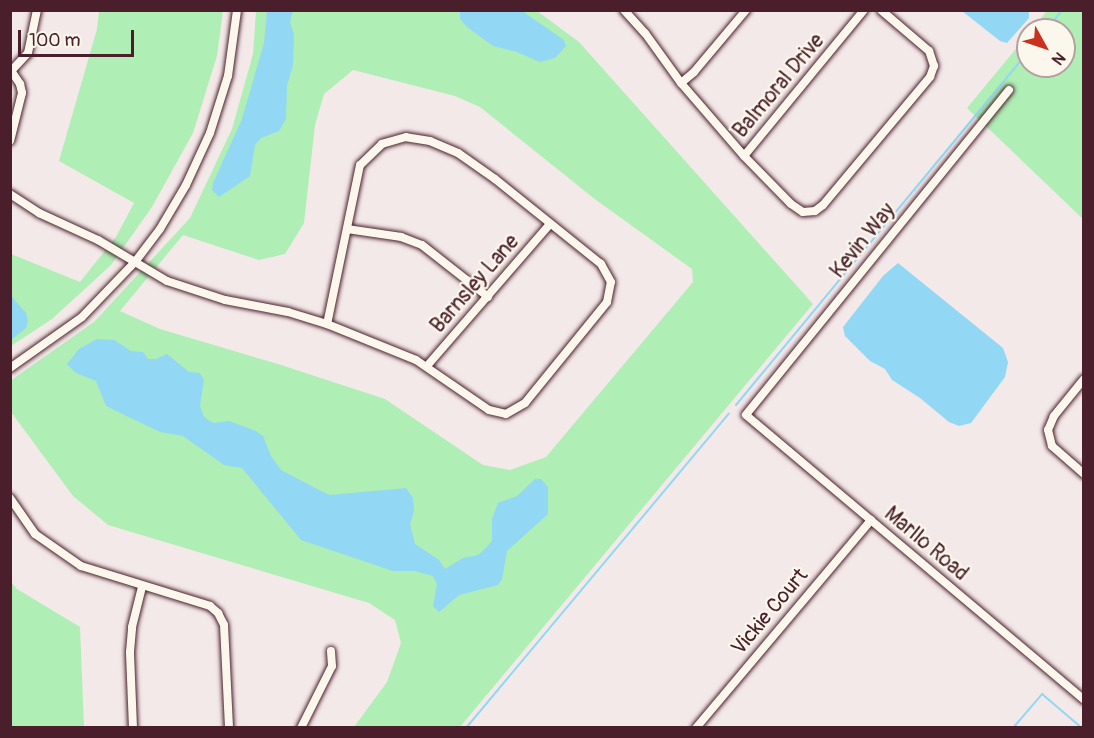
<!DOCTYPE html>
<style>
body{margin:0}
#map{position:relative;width:1094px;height:738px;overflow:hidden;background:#f4e9e9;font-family:Pangolin,sans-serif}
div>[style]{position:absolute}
.green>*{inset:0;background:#afeeb5}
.water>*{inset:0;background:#92d7f4}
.stream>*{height:2px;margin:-1px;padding:0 1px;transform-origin:1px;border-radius:1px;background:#92d7f4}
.roads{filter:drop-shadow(0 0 2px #4a1f2b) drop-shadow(0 0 2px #4a1f2b)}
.minor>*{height:8px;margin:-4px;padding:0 4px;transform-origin:4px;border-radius:4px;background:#fbf7ec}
span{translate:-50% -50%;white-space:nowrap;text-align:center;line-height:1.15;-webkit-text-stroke:4.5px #fbf7ec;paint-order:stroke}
.street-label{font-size:21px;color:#4a1f2b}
.frame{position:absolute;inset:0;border:12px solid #4a1f2b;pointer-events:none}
.north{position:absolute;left:1016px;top:18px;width:60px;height:60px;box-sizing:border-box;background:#fbf7ec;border:2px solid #b4a19f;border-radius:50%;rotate:130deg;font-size:16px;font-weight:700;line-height:24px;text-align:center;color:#4a1f2b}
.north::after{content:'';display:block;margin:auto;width:21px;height:27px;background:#c8321e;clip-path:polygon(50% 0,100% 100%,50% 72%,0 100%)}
.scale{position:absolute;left:18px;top:30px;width:116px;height:27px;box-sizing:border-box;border:3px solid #4a1f2b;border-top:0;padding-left:8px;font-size:18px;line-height:21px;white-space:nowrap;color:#4a1f2b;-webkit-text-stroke:4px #fbf7ec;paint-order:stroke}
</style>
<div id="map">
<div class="green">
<i style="clip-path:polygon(99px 11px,223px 11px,217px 56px,193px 133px,152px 207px,111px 265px,52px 319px,11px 346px,11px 254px,80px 282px,116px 237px,134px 203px,59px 161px,97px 29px)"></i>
<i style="clip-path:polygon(evenodd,256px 11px,537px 11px,579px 42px,813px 304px,460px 727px,354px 727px,387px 682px,401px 643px,395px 620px,369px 603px,108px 525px,73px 496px,11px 412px,10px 381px,94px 322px,190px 218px,232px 129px,253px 54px,256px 11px,353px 70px,455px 96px,480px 107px,596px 200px,692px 269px,693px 282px,546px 457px,510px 470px,483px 465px,385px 399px,278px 364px,160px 329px,120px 311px,183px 235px,259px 260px,285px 254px,304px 223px,315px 125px,324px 94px,353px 70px)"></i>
<i style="clip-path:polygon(1047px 11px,1083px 11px,1083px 219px,967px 108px,1028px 34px,1028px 66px,1064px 66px,1064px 30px,1031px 30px)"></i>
<i style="clip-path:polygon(10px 581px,17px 589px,80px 627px,84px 727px,11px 727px)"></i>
</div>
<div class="water">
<i style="clip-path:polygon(267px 11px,293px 11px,290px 22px,294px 35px,293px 65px,287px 86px,286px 119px,279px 131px,261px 138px,255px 145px,250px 176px,219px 197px,212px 190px,213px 183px,242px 119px,264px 43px)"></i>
<i style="clip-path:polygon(460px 11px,522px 11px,564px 40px,566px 46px,555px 58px,540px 62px,517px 52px,493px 46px,467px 27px,460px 19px)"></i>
<i style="clip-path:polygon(962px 11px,1029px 11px,1029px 18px,1007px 43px,1000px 41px)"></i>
<i style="clip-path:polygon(898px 263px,1003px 348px,1008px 362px,1005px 377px,971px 423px,959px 426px,949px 422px,920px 398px,892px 380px,885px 369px,870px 361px,845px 336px,843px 327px,883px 276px)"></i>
<i style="clip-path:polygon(10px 295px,26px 313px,28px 321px,26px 328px,11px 340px)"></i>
<i style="clip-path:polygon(97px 339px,114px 340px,131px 351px,143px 352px,148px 359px,156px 359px,167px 354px,189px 372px,200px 373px,204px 380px,200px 406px,204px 417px,213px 423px,229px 421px,256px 431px,263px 436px,271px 456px,281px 470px,321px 491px,330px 495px,406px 488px,413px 498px,414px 511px,410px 524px,415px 544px,439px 560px,445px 569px,463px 558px,478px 555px,484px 550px,492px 541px,492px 519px,498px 503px,517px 496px,535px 479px,541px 479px,548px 487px,548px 514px,507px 551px,502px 579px,498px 585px,459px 595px,439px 612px,433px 606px,437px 584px,433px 576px,415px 571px,393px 571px,301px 540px,242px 468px,224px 465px,183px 436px,160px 432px,106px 406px,96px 381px,76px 373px,67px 364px,79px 349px)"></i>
</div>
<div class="stream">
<i style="left:1046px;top:30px;width:26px;rotate:-51deg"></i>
<i style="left:736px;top:405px;width:458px;rotate:-50.4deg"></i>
<i style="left:466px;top:728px;width:410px;rotate:-50.1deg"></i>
<i style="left:1013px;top:728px;width:45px;rotate:-49.5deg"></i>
<i style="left:1042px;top:694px;width:52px;rotate:40.4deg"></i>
</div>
<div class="roads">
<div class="minor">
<i style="left:624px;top:10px;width:31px;rotate:48deg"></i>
<i style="left:645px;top:33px;width:62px;rotate:54.2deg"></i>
<i style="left:681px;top:83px;width:96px;rotate:49.2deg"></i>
<i style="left:744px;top:156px;width:67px;rotate:45.6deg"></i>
<i style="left:791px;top:204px;width:14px;rotate:34deg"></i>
<i style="left:803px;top:212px;width:12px;rotate:-5deg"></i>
<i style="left:815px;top:211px;width:10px;rotate:-37deg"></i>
<i style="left:823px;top:205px;width:167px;rotate:-50.1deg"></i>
<i style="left:930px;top:77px;width:12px;rotate:-70deg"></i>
<i style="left:934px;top:66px;width:16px;rotate:-108deg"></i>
<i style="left:929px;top:51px;width:63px;rotate:-139.5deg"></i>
<i style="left:10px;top:69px;width:18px;rotate:56deg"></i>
<i style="left:20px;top:84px;width:9px;rotate:77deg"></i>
<i style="left:22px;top:93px;width:49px;rotate:104deg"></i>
<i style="left:12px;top:70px;width:23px;rotate:-47deg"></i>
<i style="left:28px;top:53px;width:44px;rotate:-78.2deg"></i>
<i style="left:681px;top:83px;width:17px;rotate:-40deg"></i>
<i style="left:694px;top:72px;width:81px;rotate:-50deg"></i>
<i style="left:1009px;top:90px;width:418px;rotate:129deg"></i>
<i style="left:746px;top:415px;width:442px;rotate:40.1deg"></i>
<i style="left:744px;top:156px;width:189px;rotate:-50.6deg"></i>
<i style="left:10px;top:194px;width:35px;rotate:33deg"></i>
<i style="left:39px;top:213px;width:65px;rotate:24.6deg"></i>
<i style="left:98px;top:240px;width:80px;rotate:30.7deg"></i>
<i style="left:167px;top:281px;width:61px;rotate:18.1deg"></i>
<i style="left:225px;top:300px;width:64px;rotate:10.8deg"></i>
<i style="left:288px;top:312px;width:41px;rotate:17.1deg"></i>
<i style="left:327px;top:324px;width:96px;rotate:22deg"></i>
<i style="left:416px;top:360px;width:88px;rotate:34.4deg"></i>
<i style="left:489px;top:410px;width:17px;rotate:13deg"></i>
<i style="left:506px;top:414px;width:22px;rotate:-30deg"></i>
<i style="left:525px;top:403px;width:130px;rotate:-50.9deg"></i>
<i style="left:607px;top:302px;width:20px;rotate:-79deg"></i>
<i style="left:611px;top:282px;width:21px;rotate:-119deg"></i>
<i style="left:601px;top:264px;width:136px;rotate:-141.3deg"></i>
<i style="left:495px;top:179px;width:45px;rotate:-144.9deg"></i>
<i style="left:458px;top:153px;width:30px;rotate:-157deg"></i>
<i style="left:430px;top:141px;width:24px;rotate:-171deg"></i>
<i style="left:406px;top:137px;width:25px;rotate:164deg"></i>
<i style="left:382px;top:144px;width:30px;rotate:136deg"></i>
<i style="left:360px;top:165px;width:162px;rotate:101.7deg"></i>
<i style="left:347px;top:229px;width:55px;rotate:8.4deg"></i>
<i style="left:401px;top:237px;width:22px;rotate:21deg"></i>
<i style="left:422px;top:245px;width:84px;rotate:38.2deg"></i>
<i style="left:427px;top:366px;width:188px;rotate:-49.1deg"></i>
<i style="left:10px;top:368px;width:88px;rotate:-35.3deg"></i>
<i style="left:82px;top:317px;width:76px;rotate:-46.1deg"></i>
<i style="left:135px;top:262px;width:41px;rotate:-52.9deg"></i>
<i style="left:160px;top:229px;width:51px;rotate:-59.4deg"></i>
<i style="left:186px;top:185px;width:57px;rotate:-65.2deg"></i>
<i style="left:210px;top:133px;width:60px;rotate:-72.5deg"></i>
<i style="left:228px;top:76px;width:67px;rotate:-82.2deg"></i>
<i style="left:1084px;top:379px;width:48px;rotate:129deg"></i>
<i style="left:1054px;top:416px;width:15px;rotate:113deg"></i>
<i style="left:1048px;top:430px;width:16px;rotate:76deg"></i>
<i style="left:1052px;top:446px;width:43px;rotate:41.2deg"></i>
<i style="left:10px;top:498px;width:44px;rotate:55.2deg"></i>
<i style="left:35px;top:534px;width:56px;rotate:34.8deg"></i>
<i style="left:81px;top:566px;width:135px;rotate:17.2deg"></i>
<i style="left:210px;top:606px;width:11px;rotate:41deg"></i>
<i style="left:218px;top:613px;width:13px;rotate:63deg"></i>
<i style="left:224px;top:625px;width:103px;rotate:87.2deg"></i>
<i style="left:133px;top:728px;width:76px;rotate:-92.3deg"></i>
<i style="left:130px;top:652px;width:25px;rotate:-85deg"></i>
<i style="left:132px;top:627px;width:41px;rotate:-76deg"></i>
<i style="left:301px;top:728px;width:69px;rotate:-63.4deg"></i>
<i style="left:332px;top:666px;width:15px;rotate:-94deg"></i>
<i style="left:696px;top:728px;width:272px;rotate:-49.9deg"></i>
</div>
</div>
<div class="street-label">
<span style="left:779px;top:86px;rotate:-50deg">Balmoral Drive</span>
<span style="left:863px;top:241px;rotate:-51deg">Kevin Way</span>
<span style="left:475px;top:284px;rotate:-49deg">Barnsley Lane</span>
<span style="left:926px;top:544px;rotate:40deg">Marllo Road</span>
<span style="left:770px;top:612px;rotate:-50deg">Vickie Court</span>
</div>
<div class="frame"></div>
<div class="north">N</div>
<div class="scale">100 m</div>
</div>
